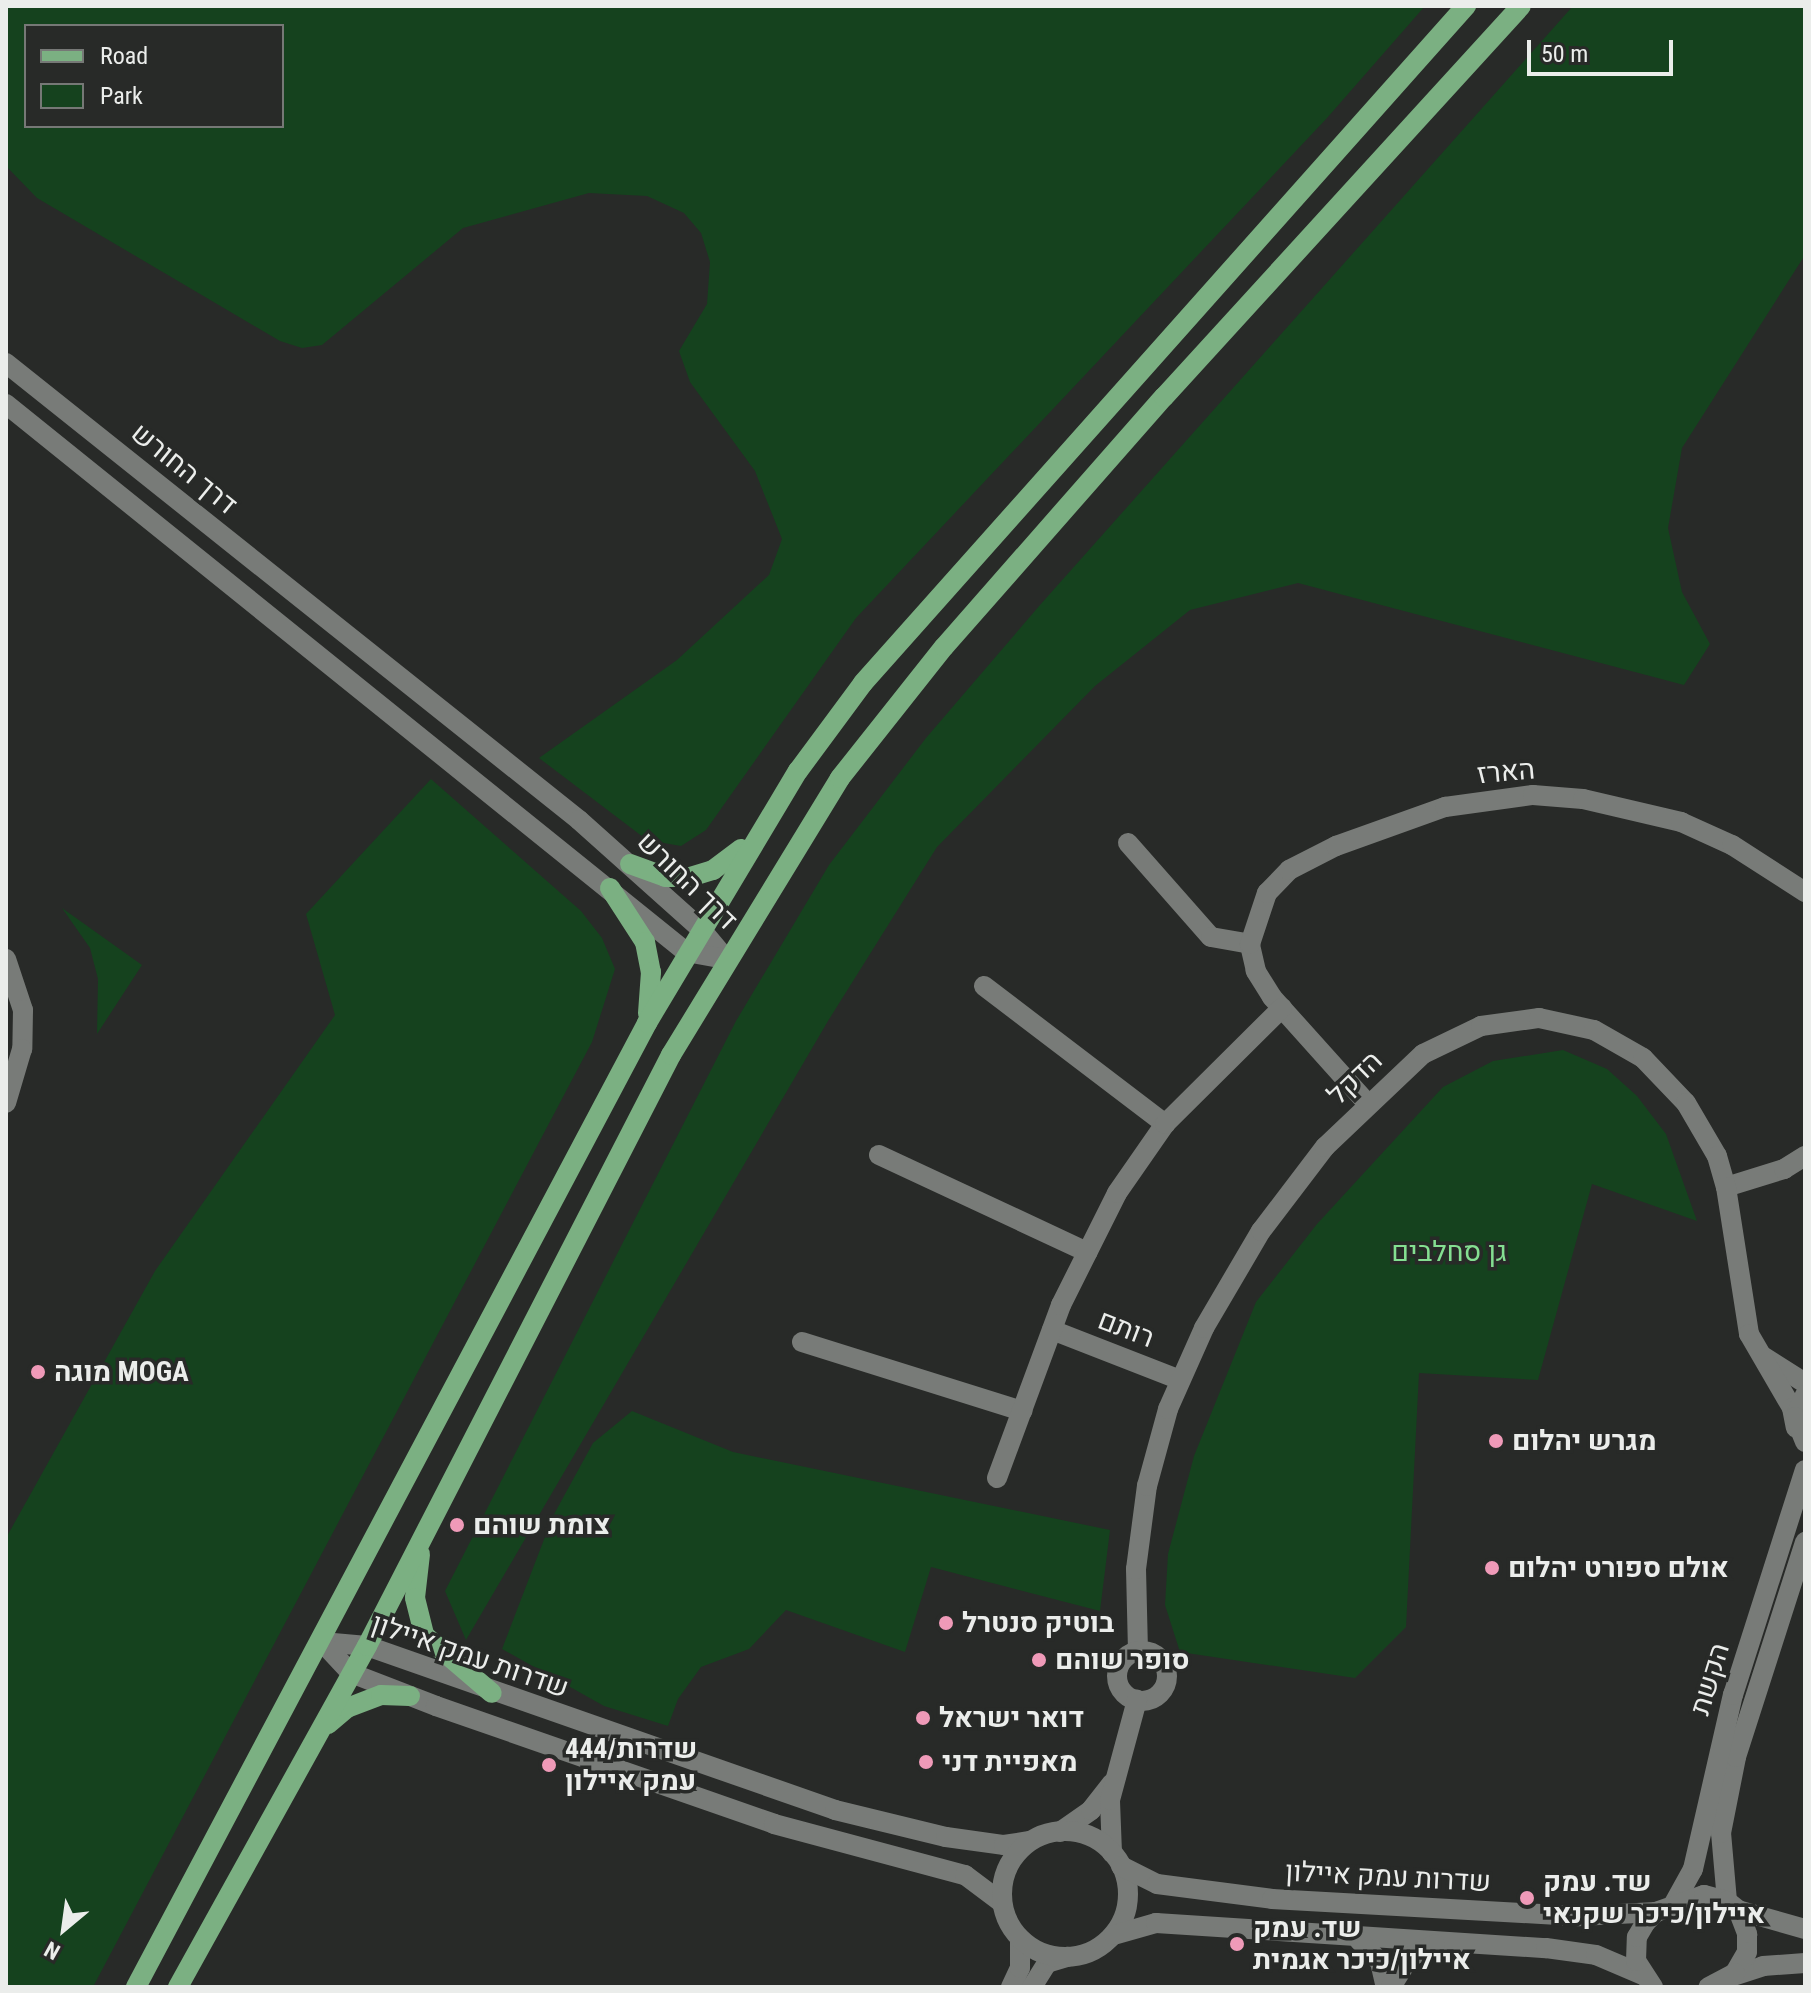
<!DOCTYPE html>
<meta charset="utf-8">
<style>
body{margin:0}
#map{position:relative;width:1811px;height:1993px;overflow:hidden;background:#282a28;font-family:"Roboto Condensed",Heebo,sans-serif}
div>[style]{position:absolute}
.green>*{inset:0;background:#15421e}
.minor>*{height:20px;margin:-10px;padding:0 10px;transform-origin:10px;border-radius:10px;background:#787b78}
.minor>.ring{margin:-10px;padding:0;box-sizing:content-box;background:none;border:20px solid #787b78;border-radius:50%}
.tertiary>*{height:20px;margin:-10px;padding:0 10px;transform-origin:10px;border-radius:10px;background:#787b78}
.secondary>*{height:20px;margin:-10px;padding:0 10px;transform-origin:10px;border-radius:10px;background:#787b78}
.secondary>.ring{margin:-10px;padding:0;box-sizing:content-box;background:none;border:20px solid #787b78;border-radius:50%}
.primary>*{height:20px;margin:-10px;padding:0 10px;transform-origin:10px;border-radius:10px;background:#7bb082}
.dots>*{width:22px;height:22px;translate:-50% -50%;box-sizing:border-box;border:4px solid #282a28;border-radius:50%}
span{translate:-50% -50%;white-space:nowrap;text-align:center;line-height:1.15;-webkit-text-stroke:7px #282a28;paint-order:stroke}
.street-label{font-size:28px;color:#ebedeb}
.park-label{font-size:28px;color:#84df91}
.poi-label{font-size:28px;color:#ebedeb;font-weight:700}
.left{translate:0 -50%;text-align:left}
.frame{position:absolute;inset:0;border:8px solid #ebedeb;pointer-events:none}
.legend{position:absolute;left:24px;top:24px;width:260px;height:104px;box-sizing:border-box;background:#282a28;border:2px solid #767876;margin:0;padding:10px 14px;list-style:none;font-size:24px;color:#ebedeb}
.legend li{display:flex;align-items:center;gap:16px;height:40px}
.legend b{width:40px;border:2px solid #767876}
.north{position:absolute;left:24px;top:1889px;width:80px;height:80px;-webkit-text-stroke:6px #282a28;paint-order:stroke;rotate:209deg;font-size:22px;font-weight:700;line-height:32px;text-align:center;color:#ebedeb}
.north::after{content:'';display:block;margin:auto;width:28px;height:36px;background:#ebedeb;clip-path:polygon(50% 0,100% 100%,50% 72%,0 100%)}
.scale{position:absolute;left:1527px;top:40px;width:146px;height:36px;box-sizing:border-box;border:4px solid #ebedeb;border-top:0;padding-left:10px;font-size:24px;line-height:28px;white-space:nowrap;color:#ebedeb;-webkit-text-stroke:6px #282a28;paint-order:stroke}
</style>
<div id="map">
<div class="green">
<i style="clip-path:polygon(evenodd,6px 6px,1425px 6px,1327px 118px,856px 618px,706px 830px,681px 846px,647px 840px,539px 758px,677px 660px,769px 575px,782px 539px,755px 471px,690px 382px,679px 351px,707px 304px,710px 262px,701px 233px,684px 213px,647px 196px,589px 193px,463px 228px,322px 345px,302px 348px,280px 341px,37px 198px,6px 166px,6px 6px,282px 26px,282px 126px,26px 126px,26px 26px,282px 26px)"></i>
<i style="clip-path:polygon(1573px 6px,1805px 6px,1805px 255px,1682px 448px,1668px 528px,1682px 592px,1710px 644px,1684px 685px,1298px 583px,1190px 610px,1095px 686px,937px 847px,828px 1021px,466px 1640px,445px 1591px,736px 1021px,829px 865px,926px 738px,1040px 605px)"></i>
<i style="clip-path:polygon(431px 779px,581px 911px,602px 938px,615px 969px,592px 1042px,93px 1987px,6px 1987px,6px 1538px,155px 1271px,335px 1015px,306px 914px)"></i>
<i style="clip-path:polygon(62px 908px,142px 965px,97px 1034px,98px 979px,90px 948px)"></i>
<i style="clip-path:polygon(1563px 1050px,1607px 1069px,1637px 1096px,1666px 1134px,1697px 1221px,1592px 1184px,1538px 1380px,1419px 1373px,1406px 1627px,1355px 1678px,1180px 1652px,1165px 1605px,1168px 1554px,1194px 1456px,1256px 1302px,1317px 1224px,1443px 1087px,1493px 1061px)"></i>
<i style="clip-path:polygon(632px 1411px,733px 1452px,1110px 1530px,1100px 1611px,931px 1567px,905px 1652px,786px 1610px,749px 1649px,701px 1667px,678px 1699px,668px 1726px,604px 1706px,502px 1649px,553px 1516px,593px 1443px)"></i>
</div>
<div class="minor">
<i style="left:1128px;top:843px;width:125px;rotate:48.6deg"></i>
<i style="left:1211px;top:937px;width:40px;rotate:10deg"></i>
<i style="left:6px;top:959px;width:54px;rotate:71.6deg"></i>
<i style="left:23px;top:1010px;width:39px;rotate:91deg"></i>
<i style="left:22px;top:1049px;width:56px;rotate:106.5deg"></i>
<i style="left:984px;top:986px;width:228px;rotate:37.3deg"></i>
<i style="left:1367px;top:1103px;width:142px;rotate:-131.9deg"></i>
<i style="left:1272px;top:997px;width:31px;rotate:-122deg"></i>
<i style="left:1256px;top:971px;width:28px;rotate:-103deg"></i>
<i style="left:1250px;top:944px;width:54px;rotate:-71.6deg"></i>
<i style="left:1267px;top:893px;width:32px;rotate:-46deg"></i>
<i style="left:1289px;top:870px;width:53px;rotate:-27.1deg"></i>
<i style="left:1336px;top:846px;width:116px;rotate:-19.7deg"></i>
<i style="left:1445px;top:807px;width:89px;rotate:-7.8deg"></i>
<i style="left:1533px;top:795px;width:50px;rotate:4.6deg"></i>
<i style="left:1583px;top:799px;width:101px;rotate:13.2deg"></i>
<i style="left:1681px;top:822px;width:56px;rotate:24.3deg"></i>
<i style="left:1732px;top:845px;width:87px;rotate:32.8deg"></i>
<i style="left:879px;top:1155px;width:230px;rotate:25deg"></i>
<i style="left:1726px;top:1187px;width:61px;rotate:-17.2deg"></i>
<i style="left:1784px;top:1169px;width:25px;rotate:-32deg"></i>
<i style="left:1052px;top:1330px;width:137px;rotate:21.3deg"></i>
<i style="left:802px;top:1342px;width:231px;rotate:17.4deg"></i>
<i style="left:1764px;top:1357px;width:49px;rotate:32.4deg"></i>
<i style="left:997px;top:1478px;width:184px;rotate:-69.7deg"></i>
<i style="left:1061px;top:1305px;width:125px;rotate:-63.4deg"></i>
<i style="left:1117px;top:1193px;width:84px;rotate:-55.2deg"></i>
<i style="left:1165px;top:1124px;width:165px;rotate:-44.8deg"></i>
<i style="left:1138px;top:1651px;width:82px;rotate:-91.4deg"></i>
<i style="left:1136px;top:1569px;width:84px;rotate:-82.5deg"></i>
<i style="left:1147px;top:1486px;width:80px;rotate:-74.7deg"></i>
<i style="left:1168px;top:1409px;width:89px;rotate:-66deg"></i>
<i style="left:1204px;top:1328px;width:113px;rotate:-59.6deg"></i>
<i style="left:1261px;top:1231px;width:106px;rotate:-52.7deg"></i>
<i style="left:1325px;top:1147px;width:135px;rotate:-43.5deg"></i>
<i style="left:1423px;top:1054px;width:64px;rotate:-25.8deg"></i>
<i style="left:1481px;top:1026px;width:59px;rotate:-7.9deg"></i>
<i style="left:1539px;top:1018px;width:56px;rotate:12.3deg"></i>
<i style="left:1594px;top:1030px;width:56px;rotate:29.7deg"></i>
<i style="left:1643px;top:1058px;width:62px;rotate:46.3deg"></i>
<i style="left:1686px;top:1103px;width:61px;rotate:59.7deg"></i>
<i style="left:1717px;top:1156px;width:32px;rotate:74deg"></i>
<i style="left:1726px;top:1187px;width:149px;rotate:81.1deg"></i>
<i style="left:1749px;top:1334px;width:86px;rotate:59.8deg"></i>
<i style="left:1792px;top:1408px;width:20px;rotate:79deg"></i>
<i class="ring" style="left:1117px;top:1651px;width:30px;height:30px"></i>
<i style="left:1060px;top:1832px;width:38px;rotate:-35deg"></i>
<i style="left:1091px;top:1810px;width:34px;rotate:-52deg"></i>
<i style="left:1112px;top:1853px;width:53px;rotate:-92.2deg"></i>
<i style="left:1110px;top:1800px;width:104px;rotate:-74.9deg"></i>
<i style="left:1011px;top:1987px;width:21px;rotate:-65deg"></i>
<i style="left:1020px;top:1968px;width:29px;rotate:-90deg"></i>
<i style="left:1032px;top:1987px;width:28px;rotate:-58deg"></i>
<i style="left:1047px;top:1963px;width:21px;rotate:-17deg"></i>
</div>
<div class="tertiary">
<i style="left:6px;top:363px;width:733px;rotate:38.57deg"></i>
<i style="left:579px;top:820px;width:162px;rotate:41.8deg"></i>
<i style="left:700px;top:928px;width:40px;rotate:50deg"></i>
<i style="left:6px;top:404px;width:873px;rotate:38.86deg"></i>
<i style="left:686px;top:952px;width:41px;rotate:9.9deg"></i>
<i style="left:1805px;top:1395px;width:24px;rotate:114deg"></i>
<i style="left:1795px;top:1417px;width:27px;rotate:68deg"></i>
<i style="left:1727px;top:1901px;width:68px;rotate:-95deg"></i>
<i style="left:1721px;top:1833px;width:77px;rotate:-78.8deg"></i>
<i style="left:1736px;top:1757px;width:226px;rotate:-72.2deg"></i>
<i style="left:1673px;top:1905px;width:41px;rotate:-60.9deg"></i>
<i style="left:1693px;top:1869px;width:179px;rotate:-77.1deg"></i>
<i style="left:1733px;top:1695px;width:236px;rotate:-72.3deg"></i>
</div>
<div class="secondary">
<i style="left:322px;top:1642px;width:45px;rotate:5.1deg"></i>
<i style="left:367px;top:1646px;width:496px;rotate:19.3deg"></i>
<i style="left:835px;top:1810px;width:114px;rotate:13.7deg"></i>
<i style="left:946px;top:1837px;width:59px;rotate:7.9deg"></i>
<i style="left:1004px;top:1845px;width:26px;rotate:-9deg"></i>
<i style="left:322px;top:1642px;width:42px;rotate:46.9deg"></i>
<i style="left:351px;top:1673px;width:91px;rotate:21.2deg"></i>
<i style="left:436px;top:1706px;width:358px;rotate:19.2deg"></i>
<i style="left:774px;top:1824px;width:198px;rotate:15deg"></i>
<i style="left:965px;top:1875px;width:45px;rotate:36.9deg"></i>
<i class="ring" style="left:1002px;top:1831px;width:106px;height:106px"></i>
<i style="left:1121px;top:1866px;width:40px;rotate:26.6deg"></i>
<i style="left:1157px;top:1884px;width:116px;rotate:7.4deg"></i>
<i style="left:1272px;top:1899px;width:308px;rotate:3.2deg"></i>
<i style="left:1580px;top:1916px;width:76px;rotate:-3deg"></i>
<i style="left:1738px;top:1910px;width:70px;rotate:15.8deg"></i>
<i style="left:1114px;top:1935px;width:44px;rotate:-15.9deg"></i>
<i style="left:1156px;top:1923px;width:391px;rotate:3.7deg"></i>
<i style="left:1546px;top:1948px;width:50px;rotate:8deg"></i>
<i style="left:1596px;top:1955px;width:51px;rotate:23.1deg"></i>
<i style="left:1359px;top:1940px;width:30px;rotate:46deg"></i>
<i style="left:1380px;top:1962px;width:26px;rotate:77deg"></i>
<i style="left:1727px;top:1978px;width:38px;rotate:-18deg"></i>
<i style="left:1763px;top:1966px;width:42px;rotate:-4.1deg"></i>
<i style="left:1391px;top:1987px;width:36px;rotate:-58deg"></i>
<i style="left:1410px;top:1957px;width:28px;rotate:-27deg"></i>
<i style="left:1653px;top:1987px;width:31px;rotate:-123deg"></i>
<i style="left:1636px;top:1961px;width:24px;rotate:-88deg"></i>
<i style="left:1637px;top:1937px;width:16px;rotate:-60deg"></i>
<i style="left:1645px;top:1923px;width:16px;rotate:-45deg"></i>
<i style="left:1656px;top:1912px;width:51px;rotate:-19.5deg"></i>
<i style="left:1704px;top:1895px;width:24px;rotate:15deg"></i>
<i style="left:1727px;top:1901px;width:14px;rotate:39deg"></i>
<i style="left:1738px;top:1910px;width:26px;rotate:69deg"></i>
<i style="left:1747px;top:1934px;width:18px;rotate:90deg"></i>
<i style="left:1747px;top:1952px;width:24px;rotate:120deg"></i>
<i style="left:1735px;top:1973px;width:30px;rotate:152deg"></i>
</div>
<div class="primary">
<i style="left:630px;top:864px;width:37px;rotate:20deg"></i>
<i style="left:665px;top:877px;width:25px"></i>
<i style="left:690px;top:877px;width:24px;rotate:-17deg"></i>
<i style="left:713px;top:870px;width:35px;rotate:-37deg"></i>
<i style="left:610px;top:888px;width:64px;rotate:57.1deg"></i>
<i style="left:645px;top:942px;width:31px;rotate:79deg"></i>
<i style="left:651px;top:972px;width:41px;rotate:94.2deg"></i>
<i style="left:420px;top:1554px;width:44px;rotate:96.5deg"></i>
<i style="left:415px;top:1598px;width:38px;rotate:76deg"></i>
<i style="left:424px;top:1635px;width:89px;rotate:40.5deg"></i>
<i style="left:328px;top:1724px;width:25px;rotate:-40deg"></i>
<i style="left:347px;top:1708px;width:36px;rotate:-21deg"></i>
<i style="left:381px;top:1695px;width:29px;rotate:2deg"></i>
<i style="left:136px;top:1987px;width:1091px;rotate:-62.07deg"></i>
<i style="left:647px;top:1023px;width:294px;rotate:-59.1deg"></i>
<i style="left:798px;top:771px;width:109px;rotate:-53.5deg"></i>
<i style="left:863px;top:683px;width:907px;rotate:-48.31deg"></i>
<i style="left:178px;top:1987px;width:390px;rotate:-61deg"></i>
<i style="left:367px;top:1646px;width:665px;rotate:-62.78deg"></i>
<i style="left:671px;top:1055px;width:324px;rotate:-58.6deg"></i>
<i style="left:840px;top:778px;width:167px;rotate:-51.6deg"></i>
<i style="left:944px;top:647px;width:333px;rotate:-48.7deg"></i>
<i style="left:1164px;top:397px;width:529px;rotate:-47.6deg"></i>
</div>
<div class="dots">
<i style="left:38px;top:1372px;background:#ef9ab8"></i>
<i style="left:1496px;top:1441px;background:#ef9ab8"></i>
<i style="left:457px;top:1525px;background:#ef9ab8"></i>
<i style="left:1492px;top:1568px;background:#ef9ab8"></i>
<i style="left:946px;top:1623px;background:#ef9ab8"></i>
<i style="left:1039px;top:1660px;background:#ef9ab8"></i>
<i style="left:923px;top:1718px;background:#ef9ab8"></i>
<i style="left:926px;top:1762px;background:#ef9ab8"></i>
<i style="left:549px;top:1765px;background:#ef9ab8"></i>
<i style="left:1527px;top:1898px;background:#ef9ab8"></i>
<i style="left:1237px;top:1944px;background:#ef9ab8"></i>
</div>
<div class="street-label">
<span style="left:184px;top:469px;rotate:39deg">דרך החורש</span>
<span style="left:1506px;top:772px;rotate:-5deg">הארז</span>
<span style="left:687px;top:881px;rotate:44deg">דרך החורש</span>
<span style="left:1355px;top:1078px;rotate:-44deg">הדקל</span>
<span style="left:1126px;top:1329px;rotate:21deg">רותם</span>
<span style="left:470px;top:1656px;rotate:19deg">שדרות עמק איילון</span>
<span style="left:1710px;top:1679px;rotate:-73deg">הקשת</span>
<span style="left:1388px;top:1877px;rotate:3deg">שדרות עמק איילון</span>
</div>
<div class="park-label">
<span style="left:1449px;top:1252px">גן סחלבים</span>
</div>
<div class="poi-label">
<span class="left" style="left:54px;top:1372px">מוגה MOGA</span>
<span class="left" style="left:1512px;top:1441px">מגרש יהלום</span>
<span class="left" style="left:473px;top:1525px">צומת שוהם</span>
<span class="left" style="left:1508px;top:1568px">אולם ספורט יהלום</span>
<span class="left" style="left:962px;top:1623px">בוטיק סנטרל</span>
<span class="left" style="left:1055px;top:1660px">סופר שוהם</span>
<span class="left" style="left:939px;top:1718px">דואר ישראל</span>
<span class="left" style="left:565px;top:1765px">444/שדרות<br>עמק איילון</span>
<span class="left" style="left:942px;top:1762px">מאפיית דני</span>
<span class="left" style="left:1543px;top:1898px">שד. עמק<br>איילון/כיכר שקנאי</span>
<span class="left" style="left:1253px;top:1944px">שד. עמק<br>איילון/כיכר אגמית</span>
</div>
<div class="frame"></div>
<ul class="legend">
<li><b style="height:10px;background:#7bb082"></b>Road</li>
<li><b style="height:22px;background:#15421e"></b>Park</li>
</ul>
<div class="north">N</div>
<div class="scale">50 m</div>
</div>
